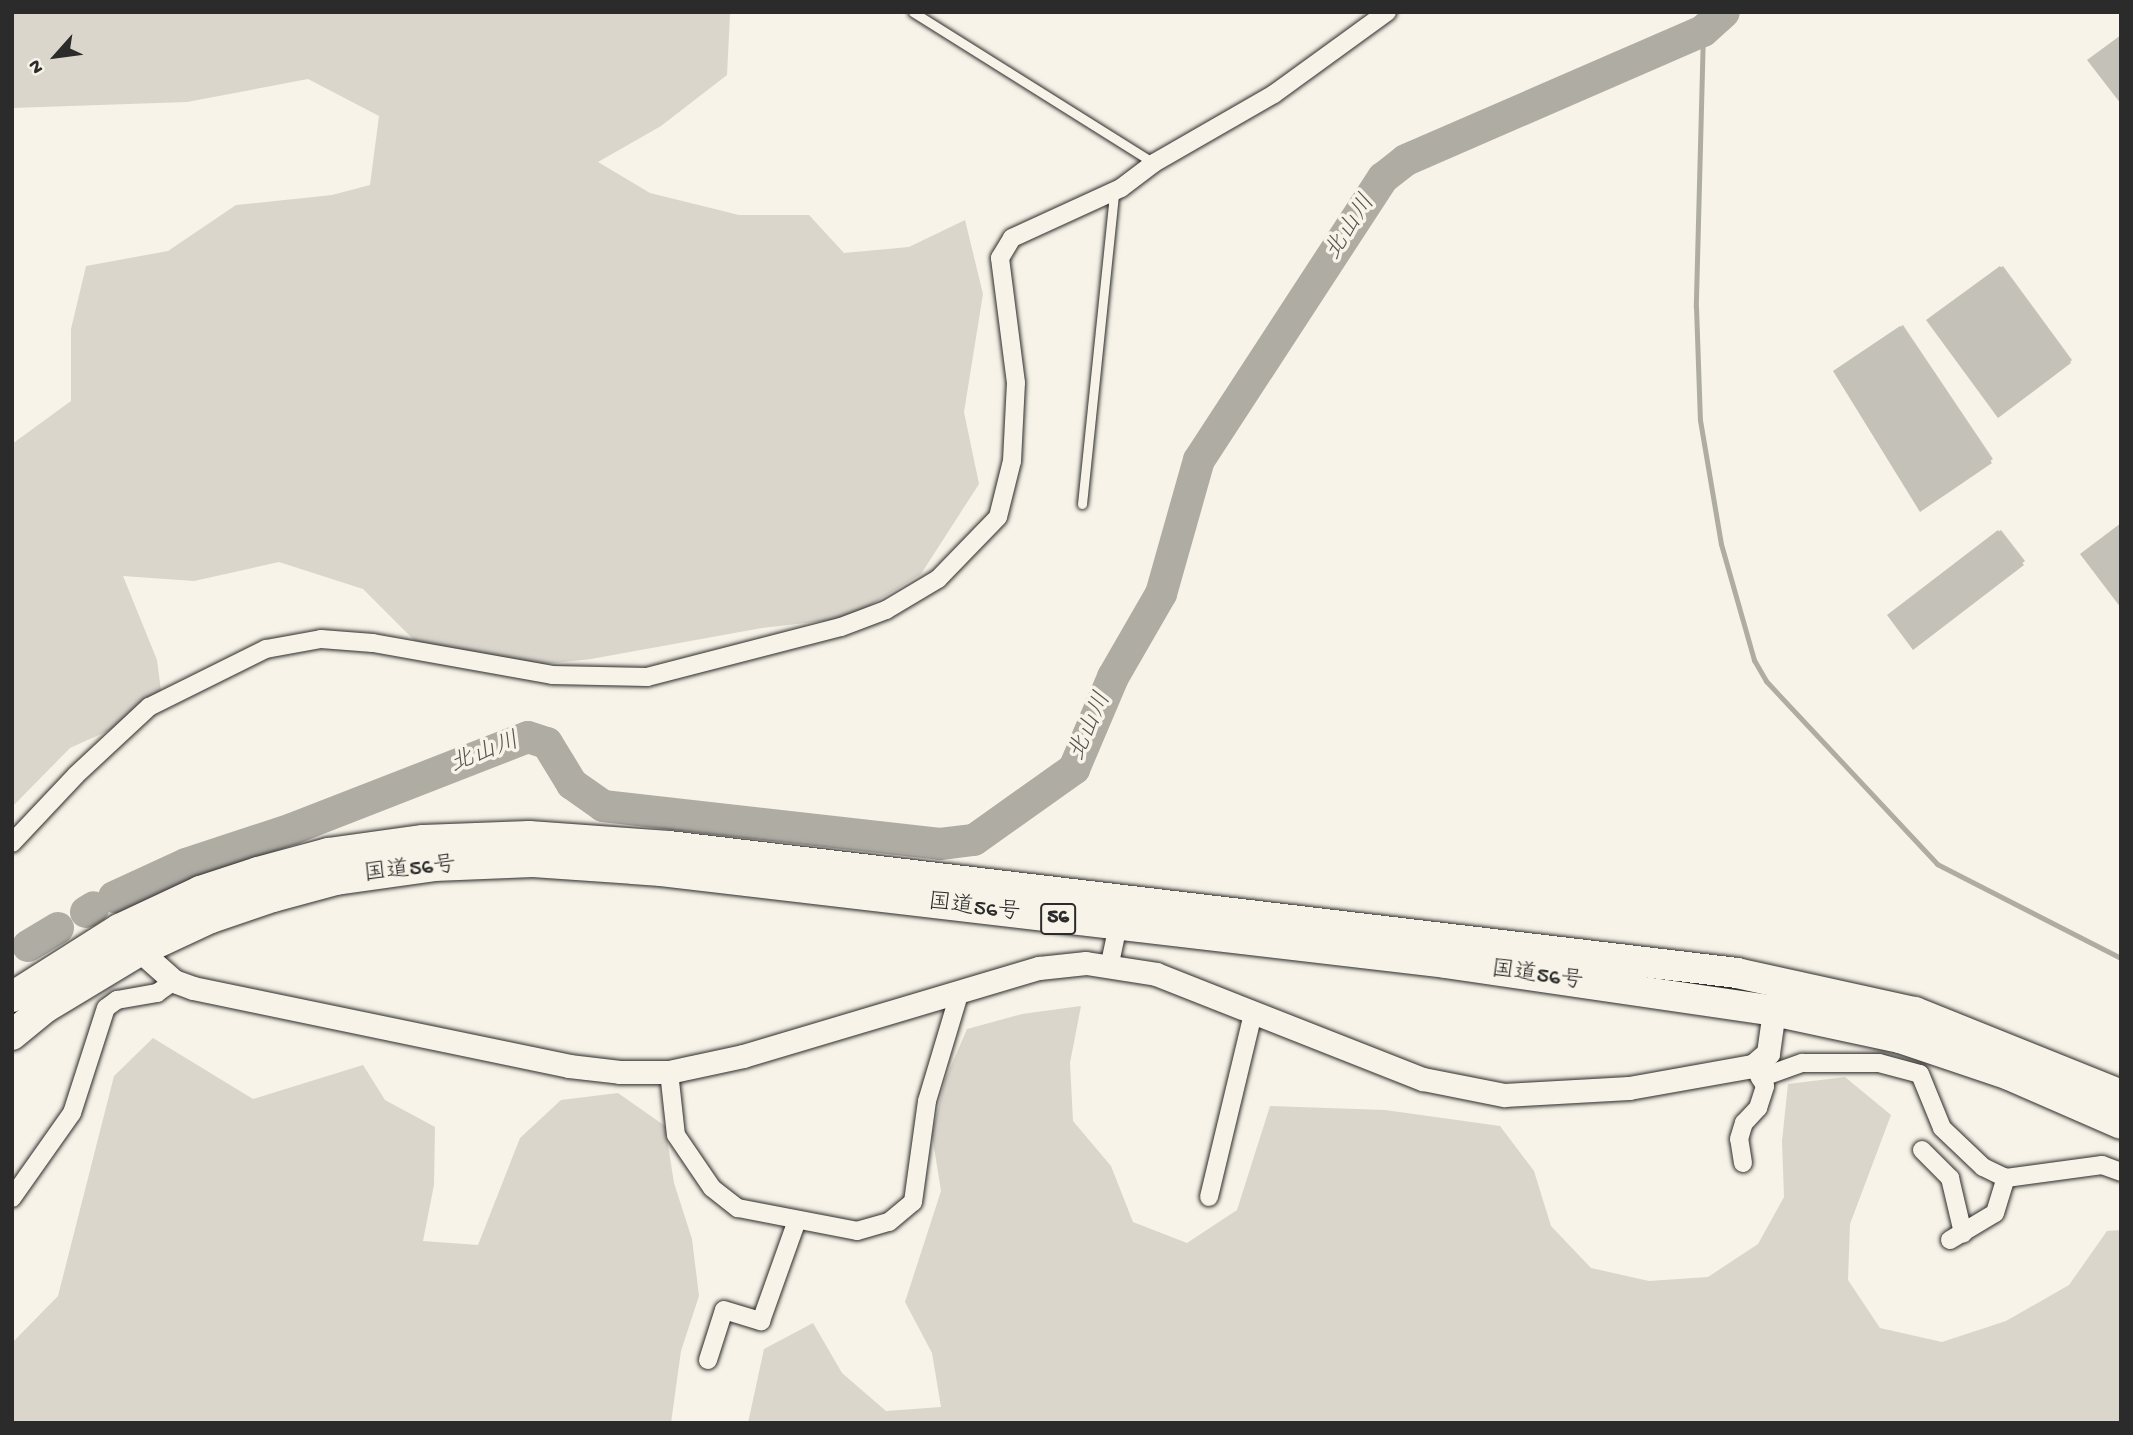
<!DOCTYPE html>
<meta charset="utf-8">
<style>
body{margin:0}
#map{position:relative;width:2133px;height:1435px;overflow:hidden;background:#f7f3e8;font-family:"Gochi Hand","Klee One",sans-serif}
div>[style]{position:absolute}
.green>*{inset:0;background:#dad6cc}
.shadow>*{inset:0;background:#0003}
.stream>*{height:5px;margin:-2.5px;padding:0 2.5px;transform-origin:2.5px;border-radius:2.5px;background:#afaca4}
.river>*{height:32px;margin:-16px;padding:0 16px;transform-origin:16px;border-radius:16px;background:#afaca4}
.building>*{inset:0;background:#c4c1b9}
.roads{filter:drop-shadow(0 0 2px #2b2b2b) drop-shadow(0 0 2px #2b2b2b)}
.service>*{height:9px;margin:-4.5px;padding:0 4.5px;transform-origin:4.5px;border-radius:4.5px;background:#f7f3e8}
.minor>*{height:18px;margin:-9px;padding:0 9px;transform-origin:9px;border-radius:9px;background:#f7f3e8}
.tertiary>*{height:23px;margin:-11.5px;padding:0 11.5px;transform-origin:11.5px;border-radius:11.5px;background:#f7f3e8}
.trunk>*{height:30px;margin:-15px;padding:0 15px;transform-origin:15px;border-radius:15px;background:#f7f3e8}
span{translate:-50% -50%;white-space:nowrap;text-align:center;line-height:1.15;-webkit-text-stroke:7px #f7f3e8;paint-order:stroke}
.shield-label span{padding:2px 5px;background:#f7f3e8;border:2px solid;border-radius:5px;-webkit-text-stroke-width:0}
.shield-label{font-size:21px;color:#2b2b2b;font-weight:700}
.street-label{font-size:23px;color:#2b2b2b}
.water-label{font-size:24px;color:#53524f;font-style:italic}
.frame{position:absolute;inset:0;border:14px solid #2b2b2b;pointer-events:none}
.north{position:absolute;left:21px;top:21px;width:70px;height:70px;-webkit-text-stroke:5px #f7f3e8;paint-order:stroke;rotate:242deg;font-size:19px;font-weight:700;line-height:28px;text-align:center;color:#2b2b2b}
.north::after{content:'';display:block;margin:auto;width:24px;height:32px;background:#2b2b2b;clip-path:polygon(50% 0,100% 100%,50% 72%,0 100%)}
</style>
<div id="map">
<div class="green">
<i style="clip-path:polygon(12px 12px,730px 14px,727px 75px,661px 126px,598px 162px,650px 193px,739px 215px,809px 215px,844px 253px,909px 247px,965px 220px,983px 294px,964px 412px,979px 484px,921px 574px,849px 618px,762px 628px,591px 659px,518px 667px,424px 650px,363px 589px,279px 562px,194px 581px,123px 576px,157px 660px,163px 706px,70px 748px,12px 807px,12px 444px,71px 401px,71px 329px,86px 266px,168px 251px,236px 205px,332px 195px,370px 185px,379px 116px,308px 79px,187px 102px,12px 108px)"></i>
<i style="clip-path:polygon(1081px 1006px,1070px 1063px,1073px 1121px,1111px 1166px,1133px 1222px,1187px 1243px,1237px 1210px,1270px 1106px,1385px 1110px,1500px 1126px,1534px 1171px,1551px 1226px,1591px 1268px,1649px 1281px,1708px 1277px,1758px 1244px,1784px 1197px,1782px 1141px,1788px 1084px,1845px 1077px,1891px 1115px,1850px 1224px,1848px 1280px,1880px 1328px,1942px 1342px,2006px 1321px,2069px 1285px,2107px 1231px,2121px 1230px,2121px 1423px,748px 1423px,764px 1349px,813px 1323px,842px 1373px,886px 1411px,941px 1407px,932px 1353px,905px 1302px,941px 1191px,932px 1135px,945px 1080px,967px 1029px,1022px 1014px)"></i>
<i style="clip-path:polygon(153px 1038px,253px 1099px,363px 1065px,385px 1100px,435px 1127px,434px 1185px,423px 1241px,478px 1245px,520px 1138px,561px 1100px,618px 1093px,665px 1126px,674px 1183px,692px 1239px,699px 1296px,681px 1351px,671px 1423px,12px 1423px,12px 1343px,58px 1296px,114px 1076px)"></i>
</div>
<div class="shadow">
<i style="clip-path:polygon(2003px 266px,2072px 360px,2070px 362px,1931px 319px)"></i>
<i style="clip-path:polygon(1903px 325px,1993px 459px,1921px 510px,1837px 369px)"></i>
<i style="clip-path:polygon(2001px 530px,2025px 561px,1913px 647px,1891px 613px)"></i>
</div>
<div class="stream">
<i style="left:1703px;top:31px;width:276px;rotate:91.5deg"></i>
<i style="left:1696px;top:307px;width:113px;rotate:88deg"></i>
<i style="left:1700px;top:420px;width:126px;rotate:80.4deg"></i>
<i style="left:1721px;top:544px;width:121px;rotate:74.1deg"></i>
<i style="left:1754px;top:660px;width:24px;rotate:60deg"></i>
<i style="left:1766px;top:681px;width:250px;rotate:46.9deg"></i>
<i style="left:1937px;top:864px;width:207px;rotate:27.1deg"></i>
</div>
<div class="river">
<i style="left:114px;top:897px;width:79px;rotate:-24.6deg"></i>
<i style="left:186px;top:864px;width:112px;rotate:-18.3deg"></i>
<i style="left:292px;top:829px;width:253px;rotate:-21.3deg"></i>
<i style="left:528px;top:737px;width:20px;rotate:18deg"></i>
<i style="left:547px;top:743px;width:48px;rotate:58.6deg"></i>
<i style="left:572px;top:784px;width:38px;rotate:35deg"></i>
<i style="left:603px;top:806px;width:339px;rotate:6.4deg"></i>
<i style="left:940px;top:844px;width:34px;rotate:-7deg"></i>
<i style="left:974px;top:840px;width:123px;rotate:-35.4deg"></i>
<i style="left:1074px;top:769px;width:100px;rotate:-67deg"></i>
<i style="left:1113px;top:677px;width:96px;rotate:-60deg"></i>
<i style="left:1161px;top:594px;width:139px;rotate:-74.2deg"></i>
<i style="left:1199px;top:460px;width:337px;rotate:-56.9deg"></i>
<i style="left:1383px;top:178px;width:29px;rotate:-38deg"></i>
<i style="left:1406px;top:160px;width:324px;rotate:-23.5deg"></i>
<i style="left:1703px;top:31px;width:28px;rotate:-42deg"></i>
<i style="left:86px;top:912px;width:9px;rotate:-32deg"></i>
<i style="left:28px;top:946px;width:35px;rotate:-31deg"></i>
</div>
<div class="building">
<i style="clip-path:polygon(2121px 35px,2121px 104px,2087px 60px)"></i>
<i style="clip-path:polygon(2000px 266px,2071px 363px,1998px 418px,1926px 320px)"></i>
<i style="clip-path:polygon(1900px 326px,1992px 463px,1920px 512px,1833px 371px)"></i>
<i style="clip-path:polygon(2121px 523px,2121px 608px,2080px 554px)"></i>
<i style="clip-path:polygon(1998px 530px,2024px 565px,1913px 650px,1887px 615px)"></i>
</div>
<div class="roads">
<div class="service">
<i style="left:913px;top:12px;width:284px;rotate:32.1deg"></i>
<i style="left:1082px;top:504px;width:314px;rotate:-84.1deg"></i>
</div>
<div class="minor">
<i style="left:12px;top:843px;width:93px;rotate:-46.7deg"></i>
<i style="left:76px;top:775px;width:100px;rotate:-43deg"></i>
<i style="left:149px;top:707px;width:131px;rotate:-26.4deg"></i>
<i style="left:266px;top:649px;width:56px;rotate:-10.3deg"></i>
<i style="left:321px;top:639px;width:52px;rotate:4.4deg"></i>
<i style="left:373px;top:643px;width:182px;rotate:10.1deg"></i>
<i style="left:552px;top:675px;width:95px;rotate:1.2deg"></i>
<i style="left:647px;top:677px;width:200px;rotate:-14.5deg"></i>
<i style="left:841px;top:627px;width:48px;rotate:-20.7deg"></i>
<i style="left:886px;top:610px;width:61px;rotate:-30.8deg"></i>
<i style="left:938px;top:579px;width:86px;rotate:-45.9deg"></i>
<i style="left:998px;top:517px;width:58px;rotate:-76deg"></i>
<i style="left:1012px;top:461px;width:78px;rotate:-87.1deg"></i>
<i style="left:1016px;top:383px;width:126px;rotate:-97.3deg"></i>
<i style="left:1000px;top:258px;width:23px;rotate:-59deg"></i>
<i style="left:1012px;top:238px;width:120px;rotate:-24.6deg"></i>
<i style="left:1121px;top:188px;width:41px;rotate:-37.1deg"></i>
<i style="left:1154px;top:163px;width:138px;rotate:-29.9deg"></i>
<i style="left:1274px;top:94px;width:140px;rotate:-36deg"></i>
<i style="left:1110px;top:963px;width:48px;rotate:-78deg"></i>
<i style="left:669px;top:1072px;width:63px;rotate:83.7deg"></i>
<i style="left:676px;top:1135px;width:64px;rotate:55.8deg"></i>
<i style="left:712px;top:1188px;width:33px;rotate:38deg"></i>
<i style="left:738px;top:1208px;width:121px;rotate:10.9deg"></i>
<i style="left:857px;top:1231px;width:33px;rotate:-16deg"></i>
<i style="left:889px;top:1222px;width:31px;rotate:-40deg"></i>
<i style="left:913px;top:1202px;width:102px;rotate:-82.1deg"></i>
<i style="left:927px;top:1101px;width:115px;rotate:-73.3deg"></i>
<i style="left:1760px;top:1078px;width:45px;rotate:-19.7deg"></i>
<i style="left:1802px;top:1063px;width:77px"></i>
<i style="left:1879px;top:1063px;width:42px;rotate:15deg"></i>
<i style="left:1920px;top:1074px;width:58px;rotate:67.8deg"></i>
<i style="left:1942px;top:1128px;width:57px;rotate:43.6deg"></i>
<i style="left:1983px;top:1167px;width:25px;rotate:26deg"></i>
<i style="left:2006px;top:1178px;width:97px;rotate:-7.7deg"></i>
<i style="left:2102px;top:1165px;width:20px;rotate:20deg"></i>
<i style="left:1922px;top:1150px;width:40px;rotate:45deg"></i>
<i style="left:1950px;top:1178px;width:57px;rotate:76.7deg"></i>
<i style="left:1743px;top:1163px;width:24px;rotate:-99deg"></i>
<i style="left:1739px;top:1139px;width:17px;rotate:-73deg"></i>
<i style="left:1744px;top:1123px;width:21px;rotate:-47deg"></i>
<i style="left:1758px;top:1108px;width:23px;rotate:-72deg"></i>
<i style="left:1765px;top:1086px;width:20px;rotate:-120deg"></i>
<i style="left:1209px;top:1197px;width:188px;rotate:-76.5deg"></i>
<i style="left:12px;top:1198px;width:104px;rotate:-54.8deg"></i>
<i style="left:72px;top:1113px;width:110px;rotate:-72.1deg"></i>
<i style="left:106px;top:1008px;width:14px;rotate:-36deg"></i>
<i style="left:117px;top:1000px;width:41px;rotate:-9.9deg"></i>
<i style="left:157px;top:993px;width:21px;rotate:-35deg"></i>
<i style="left:1950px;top:1240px;width:52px;rotate:-31deg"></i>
<i style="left:1995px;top:1213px;width:37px;rotate:-73deg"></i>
<i style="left:708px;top:1360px;width:52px;rotate:-72.3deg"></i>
<i style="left:724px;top:1310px;width:39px;rotate:17deg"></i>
<i style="left:761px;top:1321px;width:104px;rotate:-70.3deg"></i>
</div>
<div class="tertiary">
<i style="left:130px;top:942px;width:59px;rotate:41.6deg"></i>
<i style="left:174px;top:981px;width:20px;rotate:20deg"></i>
<i style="left:193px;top:988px;width:384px;rotate:11.7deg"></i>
<i style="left:569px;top:1066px;width:51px;rotate:6.7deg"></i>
<i style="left:620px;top:1072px;width:49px"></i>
<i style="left:669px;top:1072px;width:76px;rotate:-12.2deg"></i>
<i style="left:743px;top:1056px;width:309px;rotate:-16.6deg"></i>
<i style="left:1039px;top:968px;width:47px;rotate:-6.1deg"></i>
<i style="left:1086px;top:963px;width:71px;rotate:8.9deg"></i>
<i style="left:1156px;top:974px;width:287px;rotate:21.5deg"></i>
<i style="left:1423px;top:1079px;width:83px;rotate:11.2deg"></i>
<i style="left:1504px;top:1095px;width:125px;rotate:-3.2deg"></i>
<i style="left:1629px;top:1088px;width:126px;rotate:-10.1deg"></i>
<i style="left:1753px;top:1066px;width:20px;rotate:-41deg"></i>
<i style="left:1768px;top:1053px;width:42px;rotate:-81.9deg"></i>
</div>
<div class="trunk">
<i style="left:12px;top:997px;width:127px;rotate:-32.4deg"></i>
<i style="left:119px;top:929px;width:89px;rotate:-25.1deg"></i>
<i style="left:200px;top:891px;width:61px;rotate:-18.1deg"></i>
<i style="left:258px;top:872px;width:73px;rotate:-15.2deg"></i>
<i style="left:328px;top:853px;width:96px;rotate:-7.8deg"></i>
<i style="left:423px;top:840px;width:106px;rotate:-2.2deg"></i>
<i style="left:529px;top:836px;width:140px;rotate:4.1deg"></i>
<i style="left:669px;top:846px;width:1076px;rotate:6.78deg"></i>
<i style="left:1737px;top:973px;width:182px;rotate:12.4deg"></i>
<i style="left:1915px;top:1012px;width:222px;rotate:21.9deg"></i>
<i style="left:12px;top:1035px;width:43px;rotate:-39.3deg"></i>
<i style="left:45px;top:1008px;width:109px;rotate:-31.1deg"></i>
<i style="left:138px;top:952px;width:81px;rotate:-25deg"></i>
<i style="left:211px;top:918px;width:65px;rotate:-18.7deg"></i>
<i style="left:273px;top:897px;width:65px;rotate:-15.1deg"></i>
<i style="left:336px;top:880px;width:99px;rotate:-8.1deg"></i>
<i style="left:434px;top:866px;width:99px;rotate:-2.3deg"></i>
<i style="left:533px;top:862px;width:128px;rotate:4deg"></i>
<i style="left:661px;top:871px;width:790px;rotate:6.68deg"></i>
<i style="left:1446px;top:963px;width:331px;rotate:8.3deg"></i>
<i style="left:1774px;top:1011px;width:129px;rotate:12.1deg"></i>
<i style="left:1900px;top:1038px;width:115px;rotate:18.7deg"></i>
<i style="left:2009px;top:1075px;width:122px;rotate:23.6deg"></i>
</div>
</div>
<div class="shield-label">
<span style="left:1058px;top:919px">56</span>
</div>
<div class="street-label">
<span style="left:410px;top:871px;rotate:-6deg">国道56号</span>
<span style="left:974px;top:909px;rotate:7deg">国道56号</span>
<span style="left:1537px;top:977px;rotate:8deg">国道56号</span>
</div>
<div class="water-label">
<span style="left:1351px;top:228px;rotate:-57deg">北山川</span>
<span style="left:1091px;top:727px;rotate:-66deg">北山川</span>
<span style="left:485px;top:754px;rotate:-21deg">北山川</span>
</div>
<div class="frame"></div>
<div class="north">N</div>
</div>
